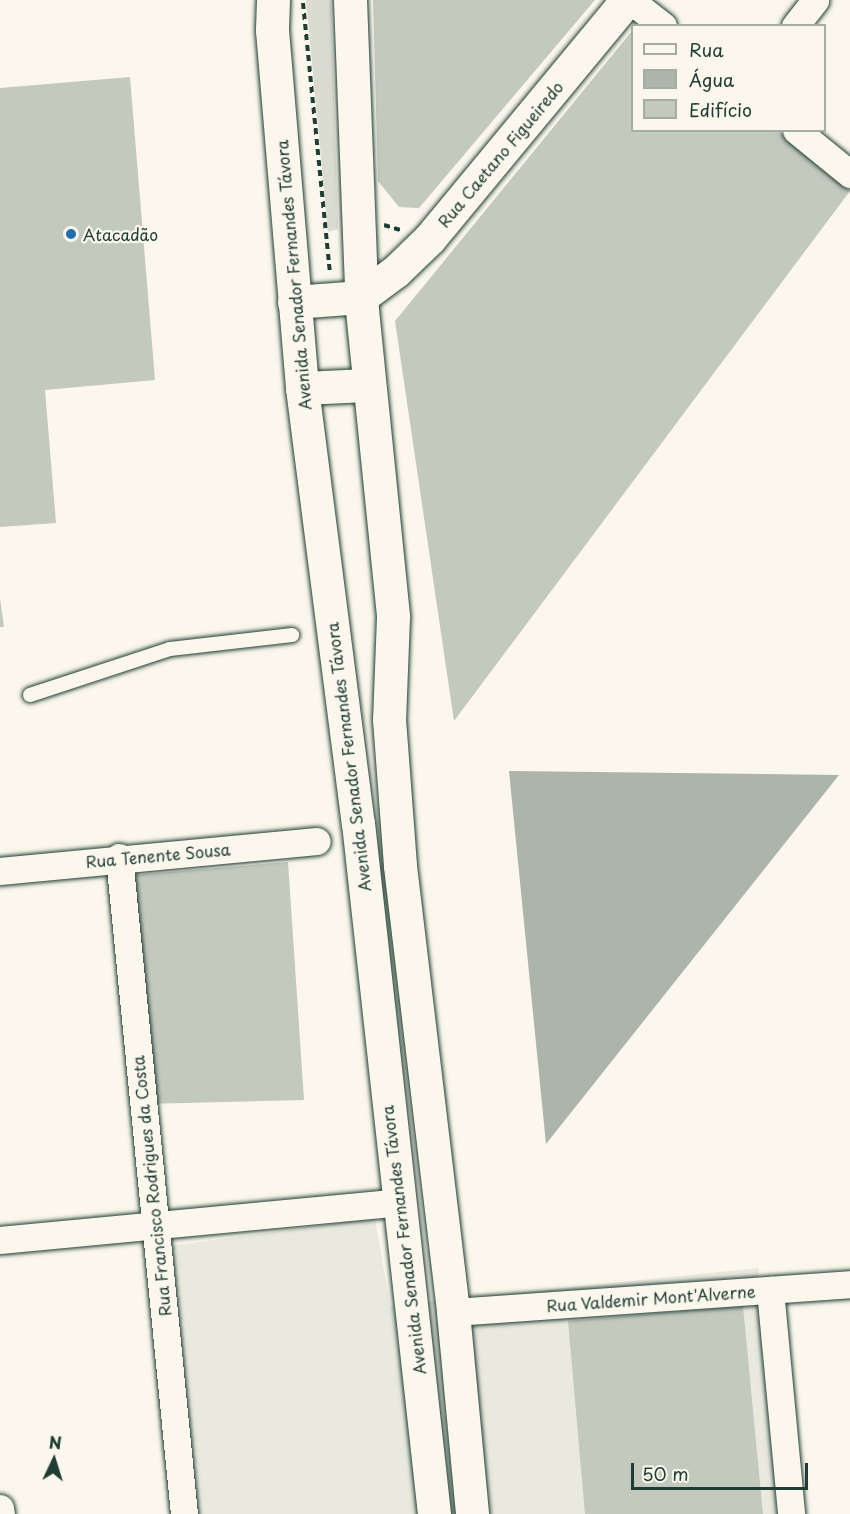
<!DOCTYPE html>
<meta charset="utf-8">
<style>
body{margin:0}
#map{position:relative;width:850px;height:1514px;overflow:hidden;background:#fbf7ec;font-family:"Playpen Sans",sans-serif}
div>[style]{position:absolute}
.built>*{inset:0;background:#eae9de}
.green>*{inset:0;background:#dbdcd1}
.water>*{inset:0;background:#adb4aa}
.building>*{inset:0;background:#c4c9be}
.path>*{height:4px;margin-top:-2px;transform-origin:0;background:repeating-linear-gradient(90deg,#1f3d34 0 6px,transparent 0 10.5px)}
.roads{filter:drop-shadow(0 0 2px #1f3d34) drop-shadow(0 0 2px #1f3d34)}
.service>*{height:14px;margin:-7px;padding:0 7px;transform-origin:7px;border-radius:7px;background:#fbf7ec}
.minor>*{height:27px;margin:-13.5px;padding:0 13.5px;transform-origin:13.5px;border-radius:13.5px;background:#fbf7ec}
.secondary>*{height:33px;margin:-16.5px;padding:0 16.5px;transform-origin:16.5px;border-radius:16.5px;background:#fbf7ec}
.primary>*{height:33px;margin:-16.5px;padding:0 16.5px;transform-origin:16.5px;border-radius:16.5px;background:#fbf7ec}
.dots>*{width:16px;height:16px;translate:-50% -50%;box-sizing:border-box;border:3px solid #fbf7ec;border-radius:50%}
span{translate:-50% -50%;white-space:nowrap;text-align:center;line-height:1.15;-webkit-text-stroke:4.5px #fbf7ec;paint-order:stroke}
.street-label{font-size:16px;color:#1f3d34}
.poi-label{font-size:16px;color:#1f3d34}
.left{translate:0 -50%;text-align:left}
.legend{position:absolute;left:631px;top:24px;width:195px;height:108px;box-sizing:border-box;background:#fbf7ec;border:2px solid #a3ada2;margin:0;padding:8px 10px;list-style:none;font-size:18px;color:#1f3d34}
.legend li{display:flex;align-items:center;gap:12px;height:30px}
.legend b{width:30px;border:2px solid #a3ada2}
.north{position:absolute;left:24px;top:1430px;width:60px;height:60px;-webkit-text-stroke:4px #fbf7ec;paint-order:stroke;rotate:4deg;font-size:16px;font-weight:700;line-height:24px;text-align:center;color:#1f3d34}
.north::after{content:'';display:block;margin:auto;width:21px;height:27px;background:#1f3d34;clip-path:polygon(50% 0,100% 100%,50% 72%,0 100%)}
.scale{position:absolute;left:631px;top:1463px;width:177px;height:27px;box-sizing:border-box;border:3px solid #1f3d34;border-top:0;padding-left:8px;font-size:18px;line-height:21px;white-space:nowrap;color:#1f3d34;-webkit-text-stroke:4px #fbf7ec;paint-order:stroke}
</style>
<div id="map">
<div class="built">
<i style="clip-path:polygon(375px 1218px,390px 1306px,758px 1268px,777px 1514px,190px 1514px,164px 1247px)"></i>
</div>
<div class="green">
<i style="clip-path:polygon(306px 0,331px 0,338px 229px,328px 232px)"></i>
</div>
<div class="water">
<i style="clip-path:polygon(509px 771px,839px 775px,546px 1144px)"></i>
</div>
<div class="building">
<i style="clip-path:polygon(373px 0,595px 0,419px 208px,399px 207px,378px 181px)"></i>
<i style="clip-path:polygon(632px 31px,632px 130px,777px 130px,850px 191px,454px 721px,395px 321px)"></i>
<i style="clip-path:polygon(130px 77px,155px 380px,45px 390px,56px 523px,0 527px,0 88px)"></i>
<i style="clip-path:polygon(0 598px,4px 627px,0 627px)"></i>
<i style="clip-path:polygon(288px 862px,304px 1100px,143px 1104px,134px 875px)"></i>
<i style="clip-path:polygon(743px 1306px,763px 1514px,585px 1514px,568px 1321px)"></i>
</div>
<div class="path">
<i style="left:303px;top:3px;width:271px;rotate:84.3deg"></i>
<i style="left:384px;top:225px;width:17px;rotate:17deg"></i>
</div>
<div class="roads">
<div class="service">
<i style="left:30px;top:695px;width:147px;rotate:-18.2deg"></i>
<i style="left:170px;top:649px;width:123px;rotate:-6.5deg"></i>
</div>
<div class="minor">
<i style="left:630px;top:0;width:42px;rotate:38.2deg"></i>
<i style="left:795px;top:26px;width:33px;rotate:-52deg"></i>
<i style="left:796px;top:130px;width:70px;rotate:39.2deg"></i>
<i style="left:119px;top:857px;width:660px;rotate:84.35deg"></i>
<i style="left:0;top:871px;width:318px;rotate:-5.4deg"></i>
<i style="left:0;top:1240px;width:401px;rotate:-5.4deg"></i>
<i style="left:770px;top:1290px;width:225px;rotate:84.6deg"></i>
<i style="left:453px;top:1312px;width:398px;rotate:-4deg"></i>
<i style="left:0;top:1508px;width:6px;rotate:81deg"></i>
</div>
<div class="secondary">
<i style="left:361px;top:297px;width:44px;rotate:-36.6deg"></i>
<i style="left:396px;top:271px;width:47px;rotate:-44.1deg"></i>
<i style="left:430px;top:238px;width:309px;rotate:-50.4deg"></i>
</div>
<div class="primary">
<i style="left:273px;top:0;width:30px;rotate:92deg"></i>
<i style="left:272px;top:30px;width:359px;rotate:85.2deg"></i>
<i style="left:302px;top:388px;width:439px;rotate:82.7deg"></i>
<i style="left:358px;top:823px;width:695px;rotate:83.72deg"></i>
<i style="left:350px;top:0;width:310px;rotate:87.8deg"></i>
<i style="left:362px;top:310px;width:309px;rotate:84.2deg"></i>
<i style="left:393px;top:617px;width:102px;rotate:92.2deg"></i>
<i style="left:389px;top:719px;width:147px;rotate:85.7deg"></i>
<i style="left:400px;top:866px;width:449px;rotate:83.2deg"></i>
<i style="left:453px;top:1312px;width:203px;rotate:84.6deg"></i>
<i style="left:294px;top:302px;width:67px;rotate:-4.3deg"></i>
<i style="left:302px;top:388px;width:65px;rotate:-2.6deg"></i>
</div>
</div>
<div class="dots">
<i style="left:71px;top:234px;background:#1f6fb2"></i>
</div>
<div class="street-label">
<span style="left:500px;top:154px;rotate:-50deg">Rua Caetano Figueiredo</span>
<span style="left:293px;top:275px;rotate:-95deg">Avenida Senador Fernandes Távora</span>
<span style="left:348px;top:757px;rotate:-97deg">Avenida Senador Fernandes Távora</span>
<span style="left:158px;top:855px;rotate:-5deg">Rua Tenente Sousa</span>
<span style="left:151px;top:1186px;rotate:-96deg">Rua Francisco Rodrigues da Costa</span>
<span style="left:403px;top:1240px;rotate:-97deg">Avenida Senador Fernandes Távora</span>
<span style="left:651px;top:1298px;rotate:-4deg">Rua Valdemir Mont'Alverne</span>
</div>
<div class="poi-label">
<span class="left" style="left:83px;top:234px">Atacadão</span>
</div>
<ul class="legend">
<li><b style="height:8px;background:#fbf7ec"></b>Rua</li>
<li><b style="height:16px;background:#adb4aa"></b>Água</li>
<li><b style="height:16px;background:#c4c9be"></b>Edifício</li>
</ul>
<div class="north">N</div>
<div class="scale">50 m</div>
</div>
